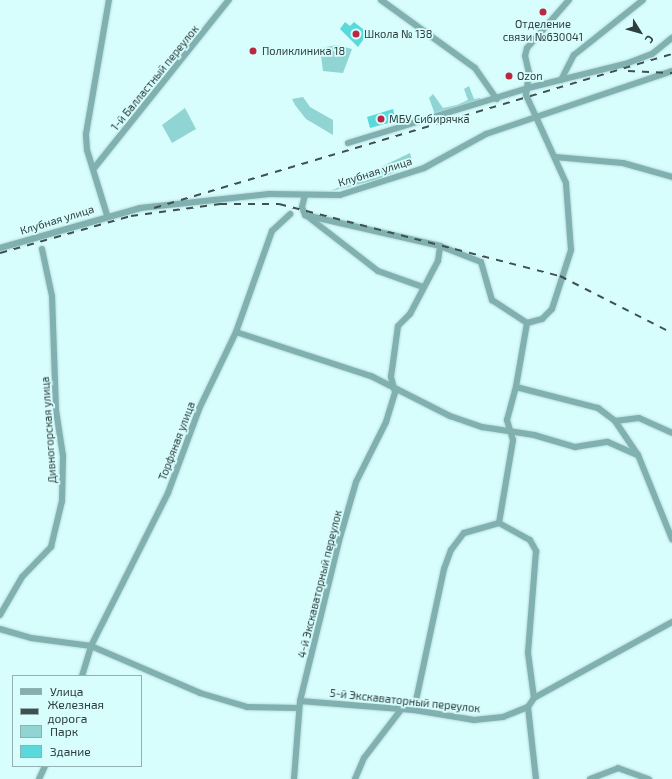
<!DOCTYPE html>
<meta charset="utf-8">
<style>
body{margin:0}
#map{position:relative;width:672px;height:779px;overflow:hidden;background:#d7fdfd;font-family:"Exo 2",sans-serif}
div>[style]{position:absolute}
.green>*{inset:0;background:#91d4d4}
.building>*{inset:0;background:#5ad9db}
.roads{filter:drop-shadow(0 0 1px #b9dada) drop-shadow(0 0 1px #b9dada)}
.minor>*{height:6px;margin:-3px;padding:0 3px;transform-origin:3px;border-radius:3px;background:#81b0b0}
.rail>*{height:2px;margin-top:-1px;transform-origin:0;background:repeating-linear-gradient(90deg,#3f5050 0 7px,transparent 0 14px)}
.dots>*{width:11px;height:11px;translate:-50% -50%;box-sizing:border-box;border:2px solid #d7fdfd;border-radius:50%}
span{translate:-50% -50%;white-space:nowrap;text-align:center;line-height:1.15;-webkit-text-stroke:3.5px #d7fdfd;paint-order:stroke}
.poi-label{font-size:11px;color:#2e3d3d}
.left{translate:0 -50%;text-align:left}
.street-label{font-size:11px;color:#2e3d3d}
.legend{position:absolute;left:12px;top:675px;width:130px;height:92px;box-sizing:border-box;background:#d7fdfd;border:1px solid #93b0b0;margin:0;padding:5px 7px;list-style:none;font-size:12px;color:#2e3d3d}
.legend li{display:flex;align-items:center;gap:8px;height:20px}
.legend b{width:20px;border:1px solid #93b0b0}
.north{position:absolute;left:620px;top:12px;width:40px;height:40px;-webkit-text-stroke:3px #d7fdfd;paint-order:stroke;rotate:127deg;font-size:11px;font-weight:700;line-height:16px;text-align:center;color:#2e3d3d}
.north::after{content:'';display:block;margin:auto;width:14px;height:18px;background:#2e3d3d;clip-path:polygon(50% 0,100% 100%,50% 72%,0 100%)}
</style>
<div id="map">
<div class="green">
<i style="clip-path:polygon(337px 45px,352px 49px,343px 73px,323px 71px,320px 48px)"></i>
<i style="clip-path:polygon(469px 86px,474px 99px,480px 98px,480px 101px,436px 117px,429px 98px,433px 94px,443px 108px,457px 105px,468px 100px,464px 89px)"></i>
<i style="clip-path:polygon(303px 97px,310px 107px,333px 120px,333px 135px,306px 119px,295px 105px,292px 99px)"></i>
<i style="clip-path:polygon(185px 108px,196px 129px,172px 143px,162px 125px)"></i>
<i style="clip-path:polygon(410px 153px,413px 164px,376px 180px,331px 191px)"></i>
</div>
<div class="building">
<i style="clip-path:polygon(345px 22px,350px 26px,354px 22px,368px 33px,358px 47px,340px 29px)"></i>
<i style="clip-path:polygon(393px 109px,396px 121px,370px 128px,367px 117px)"></i>
</div>
<div class="roads">
<div class="minor">
<i style="left:381px;top:0;width:116px;rotate:35.9deg"></i>
<i style="left:475px;top:68px;width:38px;rotate:55deg"></i>
<i style="left:561px;top:80px;width:28px;rotate:-63deg"></i>
<i style="left:574px;top:55px;width:88px;rotate:-38.6deg"></i>
<i style="left:348px;top:143px;width:188px;rotate:-17deg"></i>
<i style="left:528px;top:88px;width:103px;rotate:-14deg"></i>
<i style="left:628px;top:63px;width:26px;rotate:-21deg"></i>
<i style="left:652px;top:54px;width:26px;rotate:-39deg"></i>
<i style="left:555px;top:157px;width:68px;rotate:5deg"></i>
<i style="left:623px;top:163px;width:51px;rotate:15.9deg"></i>
<i style="left:95px;top:167px;width:214px;rotate:-51.3deg"></i>
<i style="left:305px;top:195px;width:12px;rotate:104deg"></i>
<i style="left:302px;top:207px;width:9px;rotate:69deg"></i>
<i style="left:305px;top:215px;width:139px;rotate:12.9deg"></i>
<i style="left:440px;top:246px;width:44px;rotate:21.3deg"></i>
<i style="left:481px;top:262px;width:40px;rotate:74deg"></i>
<i style="left:492px;top:300px;width:42px;rotate:33.3deg"></i>
<i style="left:527px;top:323px;width:65px;rotate:99.8deg"></i>
<i style="left:516px;top:387px;width:85px;rotate:14.4deg"></i>
<i style="left:598px;top:408px;width:21px;rotate:37deg"></i>
<i style="left:615px;top:421px;width:41px;rotate:55.9deg"></i>
<i style="left:638px;top:455px;width:91px;rotate:68deg"></i>
<i style="left:107px;top:215px;width:68px;rotate:-107.1deg"></i>
<i style="left:87px;top:150px;width:16px;rotate:-94deg"></i>
<i style="left:86px;top:134px;width:136px;rotate:-80.3deg"></i>
<i style="left:307px;top:216px;width:90px;rotate:37.8deg"></i>
<i style="left:378px;top:271px;width:48px;rotate:19.6deg"></i>
<i style="left:0;top:248px;width:146px;rotate:-15.9deg"></i>
<i style="left:140px;top:208px;width:130px;rotate:-6.2deg"></i>
<i style="left:269px;top:194px;width:71px;rotate:0.8deg"></i>
<i style="left:340px;top:195px;width:88px;rotate:-17.8deg"></i>
<i style="left:424px;top:168px;width:71px;rotate:-28.7deg"></i>
<i style="left:486px;top:134px;width:196px;rotate:-18.7deg"></i>
<i style="left:527px;top:323px;width:16px;rotate:-15deg"></i>
<i style="left:542px;top:319px;width:14px;rotate:-45deg"></i>
<i style="left:552px;top:309px;width:62px;rotate:-72.1deg"></i>
<i style="left:571px;top:250px;width:67px;rotate:-94.3deg"></i>
<i style="left:566px;top:183px;width:97px;rotate:-114.4deg"></i>
<i style="left:526px;top:95px;width:22px;rotate:-82deg"></i>
<i style="left:529px;top:73px;width:17px;rotate:-103deg"></i>
<i style="left:525px;top:56px;width:8px;rotate:-76deg"></i>
<i style="left:527px;top:48px;width:64px;rotate:-48.8deg"></i>
<i style="left:236px;top:332px;width:142px;rotate:18.1deg"></i>
<i style="left:371px;top:376px;width:89px;rotate:26.9deg"></i>
<i style="left:450px;top:416px;width:34px;rotate:19deg"></i>
<i style="left:482px;top:427px;width:53px;rotate:8.7deg"></i>
<i style="left:534px;top:435px;width:43px;rotate:16.3deg"></i>
<i style="left:575px;top:447px;width:33px;rotate:-9deg"></i>
<i style="left:608px;top:442px;width:32px;rotate:24deg"></i>
<i style="left:615px;top:421px;width:24px;rotate:-7deg"></i>
<i style="left:639px;top:418px;width:36px;rotate:24deg"></i>
<i style="left:499px;top:523px;width:35px;rotate:29deg"></i>
<i style="left:530px;top:540px;width:13px;rotate:61deg"></i>
<i style="left:536px;top:551px;width:102px;rotate:94.5deg"></i>
<i style="left:528px;top:653px;width:45px;rotate:82.4deg"></i>
<i style="left:0;top:615px;width:44px;rotate:-59.9deg"></i>
<i style="left:22px;top:577px;width:42px;rotate:-46deg"></i>
<i style="left:51px;top:547px;width:47px;rotate:-76.6deg"></i>
<i style="left:62px;top:501px;width:45px;rotate:-88.7deg"></i>
<i style="left:63px;top:456px;width:47px;rotate:-98.7deg"></i>
<i style="left:56px;top:410px;width:114px;rotate:-92deg"></i>
<i style="left:52px;top:296px;width:48px;rotate:-102deg"></i>
<i style="left:0;top:629px;width:32px;rotate:16deg"></i>
<i style="left:31px;top:638px;width:61px;rotate:7.6deg"></i>
<i style="left:91px;top:646px;width:119px;rotate:23.3deg"></i>
<i style="left:200px;top:693px;width:49px;rotate:16.6deg"></i>
<i style="left:247px;top:707px;width:52px;rotate:1.1deg"></i>
<i style="left:82px;top:676px;width:31px;rotate:-73deg"></i>
<i style="left:91px;top:646px;width:171px;rotate:-63.3deg"></i>
<i style="left:168px;top:493px;width:90px;rotate:-69.7deg"></i>
<i style="left:199px;top:409px;width:85px;rotate:-64.3deg"></i>
<i style="left:236px;top:332px;width:107px;rotate:-70.4deg"></i>
<i style="left:272px;top:231px;width:25px;rotate:-43deg"></i>
<i style="left:300px;top:701px;width:114px;rotate:4.5deg"></i>
<i style="left:414px;top:710px;width:61px;rotate:9.5deg"></i>
<i style="left:474px;top:720px;width:29px;rotate:-6deg"></i>
<i style="left:503px;top:717px;width:27px;rotate:-22deg"></i>
<i style="left:528px;top:707px;width:11px;rotate:-56deg"></i>
<i style="left:534px;top:698px;width:158px;rotate:-28.8deg"></i>
<i style="left:528px;top:707px;width:72px;rotate:83.7deg"></i>
<i style="left:414px;top:710px;width:144px;rotate:-78deg"></i>
<i style="left:444px;top:569px;width:20px;rotate:-70deg"></i>
<i style="left:451px;top:550px;width:21px;rotate:-53deg"></i>
<i style="left:464px;top:533px;width:36px;rotate:-16deg"></i>
<i style="left:499px;top:523px;width:84px;rotate:-80.4deg"></i>
<i style="left:513px;top:440px;width:21px;rotate:-107deg"></i>
<i style="left:507px;top:420px;width:34px;rotate:-75deg"></i>
<i style="left:39px;top:779px;width:14px;rotate:-65deg"></i>
<i style="left:294px;top:779px;width:78px;rotate:-85.6deg"></i>
<i style="left:300px;top:701px;width:165px;rotate:-76.3deg"></i>
<i style="left:339px;top:541px;width:61px;rotate:-73.9deg"></i>
<i style="left:356px;top:482px;width:67px;rotate:-63.4deg"></i>
<i style="left:386px;top:422px;width:31px;rotate:-73deg"></i>
<i style="left:395px;top:392px;width:16px;rotate:-105deg"></i>
<i style="left:391px;top:377px;width:51px;rotate:-82.2deg"></i>
<i style="left:398px;top:326px;width:17px;rotate:-45deg"></i>
<i style="left:410px;top:314px;width:60px;rotate:-62.2deg"></i>
<i style="left:438px;top:261px;width:15px;rotate:-82deg"></i>
<i style="left:355px;top:779px;width:23px;rotate:-67deg"></i>
<i style="left:364px;top:758px;width:59px;rotate:-52.5deg"></i>
<i style="left:590px;top:779px;width:30px;rotate:-21deg"></i>
<i style="left:618px;top:768px;width:33px;rotate:20deg"></i>
</div>
</div>
<div class="rail">
<i style="left:628px;top:71px;width:44px;rotate:2.6deg"></i>
<i style="left:154px;top:208px;width:540px;rotate:-16.56deg"></i>
<i style="left:0;top:253px;width:136px;rotate:-15.8deg"></i>
<i style="left:131px;top:216px;width:90px;rotate:-7.7deg"></i>
<i style="left:220px;top:204px;width:59px"></i>
<i style="left:279px;top:204px;width:290px;rotate:14.4deg"></i>
<i style="left:560px;top:276px;width:126px;rotate:27deg"></i>
</div>
<div class="dots">
<i style="left:543px;top:12px;background:#b92843"></i>
<i style="left:356px;top:34px;background:#b92843"></i>
<i style="left:253px;top:51px;background:#b92843"></i>
<i style="left:509px;top:76px;background:#b92843"></i>
<i style="left:381px;top:119px;background:#b92843"></i>
</div>
<div class="poi-label">
<span style="left:543px;top:31px">Отделение<br>связи №630041</span>
<span class="left" style="left:364px;top:34px">Школа № 138</span>
<span class="left" style="left:262px;top:51px">Поликлиника 18</span>
<span class="left" style="left:517px;top:76px">Ozon</span>
<span class="left" style="left:389px;top:119px">МБУ Сибирячка</span>
</div>
<div class="street-label">
<span style="left:155px;top:78px;rotate:-51deg">1-й Балластный переулок</span>
<span style="left:375px;top:172px;rotate:-17deg">Клубная улица</span>
<span style="left:57px;top:220px;rotate:-17deg">Клубная улица</span>
<span style="left:49px;top:430px;rotate:-94deg">Дивногорская улица</span>
<span style="left:177px;top:441px;rotate:-69deg">Торфяная улица</span>
<span style="left:320px;top:584px;rotate:-76deg">4-й Экскаваторный переулок</span>
<span style="left:405px;top:701px;rotate:6deg">5-й Экскаваторный переулок</span>
</div>
<ul class="legend">
<li><b style="height:5px;background:#81b0b0"></b>Улица</li>
<li><b style="height:5px;background:#3f5050"></b>Железная дорога</li>
<li><b style="height:11px;background:#91d4d4"></b>Парк</li>
<li><b style="height:11px;background:#5ad9db"></b>Здание</li>
</ul>
<div class="north">С</div>
</div>
